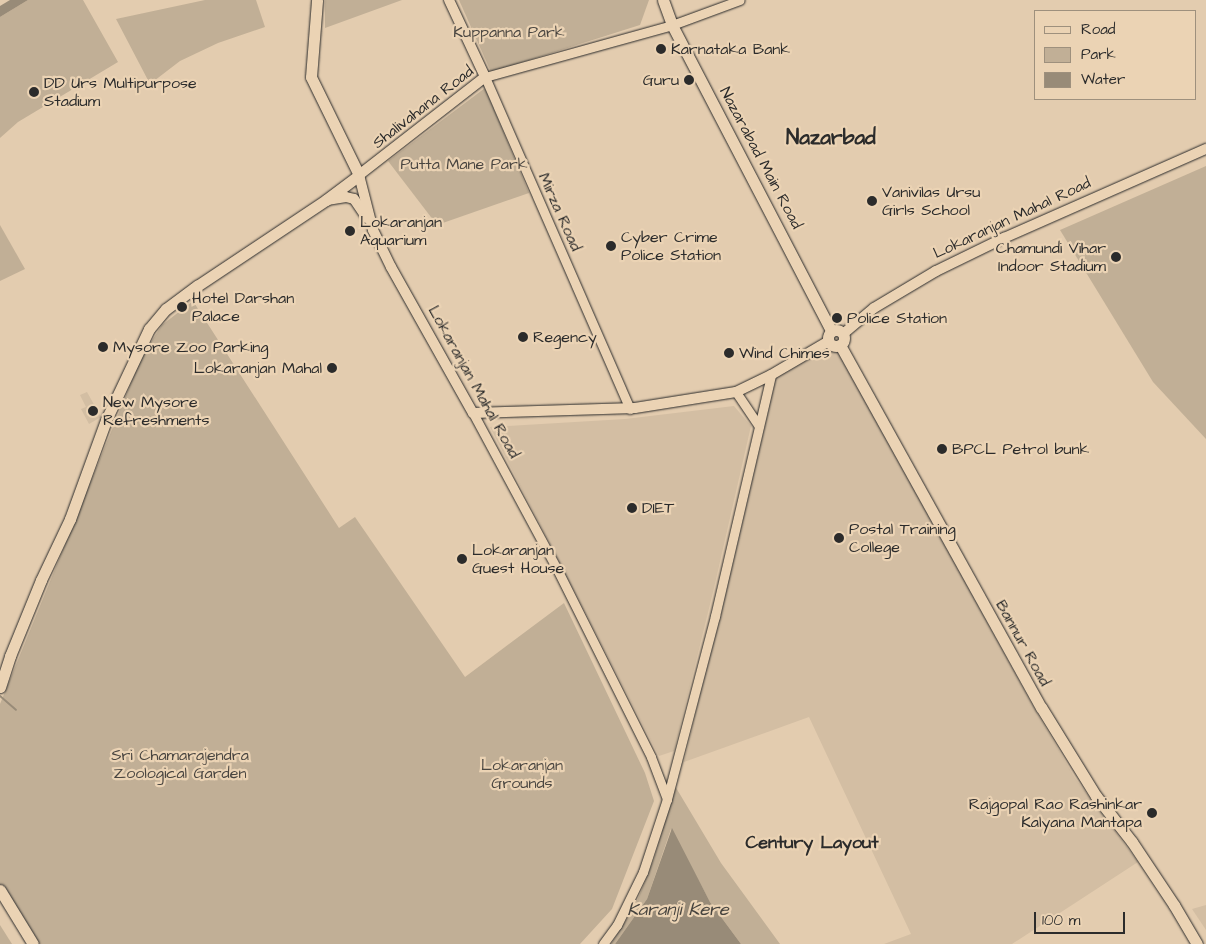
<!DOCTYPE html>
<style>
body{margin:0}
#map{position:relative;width:1206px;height:944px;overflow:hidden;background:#e3ccaf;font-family:"Architects Daughter",sans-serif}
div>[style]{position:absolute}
.built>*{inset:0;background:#d3bea3}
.green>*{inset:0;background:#c1af96}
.water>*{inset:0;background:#988b78}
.stream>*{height:2px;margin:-1px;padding:0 1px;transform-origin:1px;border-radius:1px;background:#988b78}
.roads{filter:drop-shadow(0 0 1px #2b2b2b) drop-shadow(0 0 1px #2b2b2b)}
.tertiary>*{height:9px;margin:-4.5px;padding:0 4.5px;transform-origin:4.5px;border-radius:4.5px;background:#ebd3b4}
.secondary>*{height:10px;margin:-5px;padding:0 5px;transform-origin:5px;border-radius:5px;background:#ebd3b4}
.primary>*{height:11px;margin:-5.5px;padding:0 5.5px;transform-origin:5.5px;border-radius:5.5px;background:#ebd3b4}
.primary>.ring{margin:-5.5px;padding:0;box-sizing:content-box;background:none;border:11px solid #ebd3b4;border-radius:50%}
.dots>*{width:14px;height:14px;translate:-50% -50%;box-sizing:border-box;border:2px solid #ebd3b4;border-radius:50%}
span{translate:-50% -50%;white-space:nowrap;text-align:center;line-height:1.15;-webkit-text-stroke:4.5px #ebd3b4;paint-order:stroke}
.park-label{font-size:16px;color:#494540}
.poi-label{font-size:16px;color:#2b2b2b}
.left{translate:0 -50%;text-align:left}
.right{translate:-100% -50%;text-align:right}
.street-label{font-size:16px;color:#2b2b2b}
.neighbourhood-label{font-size:18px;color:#2b2b2b;font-weight:700}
.water-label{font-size:18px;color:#46433e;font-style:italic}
.district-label{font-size:21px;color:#2b2b2b;font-weight:700}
.legend{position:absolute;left:1034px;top:10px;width:162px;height:90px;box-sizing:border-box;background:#ebd3b4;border:1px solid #9e907d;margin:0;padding:6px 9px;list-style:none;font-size:15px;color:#2b2b2b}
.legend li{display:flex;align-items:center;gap:10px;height:25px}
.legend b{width:25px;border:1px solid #9e907d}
.scale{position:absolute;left:1034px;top:912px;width:91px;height:22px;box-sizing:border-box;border:2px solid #2b2b2b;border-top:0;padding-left:6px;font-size:15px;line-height:18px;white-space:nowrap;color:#2b2b2b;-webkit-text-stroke:4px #ebd3b4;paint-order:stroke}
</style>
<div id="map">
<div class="built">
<i style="clip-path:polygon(828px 347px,839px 350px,1029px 699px,1075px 778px,1138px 862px,1012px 944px,884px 944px,911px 934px,809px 717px,684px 762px,775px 377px)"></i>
<i style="clip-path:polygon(87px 392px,101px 417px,89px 424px,81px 409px,86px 407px,80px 395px)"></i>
<i style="clip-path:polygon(734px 406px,751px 426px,714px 588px,674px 751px,659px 756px,490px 427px,625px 419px)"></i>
<i style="clip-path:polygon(1206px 905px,1206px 930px,1192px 909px)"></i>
</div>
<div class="green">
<i style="clip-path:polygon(28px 0,83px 0,118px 62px,18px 122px,0 138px,0 17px)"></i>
<i style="clip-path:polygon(205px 0,256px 0,265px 27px,218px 43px,180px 61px,150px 84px,116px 19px)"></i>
<i style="clip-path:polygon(325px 0,402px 0,325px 28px)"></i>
<i style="clip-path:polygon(459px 0,649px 0,640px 25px,491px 72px)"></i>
<i style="clip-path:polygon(485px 88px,529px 193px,437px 225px,388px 161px)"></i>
<i style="clip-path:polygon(1206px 166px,1206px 439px,1153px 382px,1060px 230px)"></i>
<i style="clip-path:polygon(0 225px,25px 269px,0 281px)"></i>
<i style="clip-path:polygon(193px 301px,339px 528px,355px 517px,465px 677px,564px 603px,645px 773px,654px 801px,612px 909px,580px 944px,37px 944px,0 884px,0 704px,142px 356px,162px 325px)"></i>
<i style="clip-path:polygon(675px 786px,721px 863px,780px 944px,741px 944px,710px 902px,671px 829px,647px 899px,615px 944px,611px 944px,635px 906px,654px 859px)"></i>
<i style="clip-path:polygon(0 925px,12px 944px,0 944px)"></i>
</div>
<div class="water">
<i style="clip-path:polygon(10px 0,28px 0,0 17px,0 6px)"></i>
<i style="clip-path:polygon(672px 828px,710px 902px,741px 944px,615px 944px,647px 899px)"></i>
</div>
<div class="stream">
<i style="left:0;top:696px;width:21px;rotate:41deg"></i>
</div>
<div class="roads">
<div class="tertiary">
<i style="left:736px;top:392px;width:40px;rotate:56deg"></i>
<i style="left:630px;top:409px;width:362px;rotate:-113.6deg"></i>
<i style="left:485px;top:77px;width:194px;rotate:-15.5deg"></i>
<i style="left:672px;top:25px;width:72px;rotate:-20.2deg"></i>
<i style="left:473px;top:413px;width:177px;rotate:61.7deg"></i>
<i style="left:557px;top:569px;width:210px;rotate:63.4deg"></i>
<i style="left:651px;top:757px;width:45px;rotate:69.1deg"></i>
<i style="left:603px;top:944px;width:24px;rotate:-54deg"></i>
<i style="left:617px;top:925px;width:59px;rotate:-63.9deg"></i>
<i style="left:643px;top:872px;width:77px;rotate:-71.8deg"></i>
<i style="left:667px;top:799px;width:189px;rotate:-75.3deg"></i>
<i style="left:715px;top:616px;width:247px;rotate:-76.9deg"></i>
</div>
<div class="secondary">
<i style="left:449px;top:0;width:85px;rotate:64.9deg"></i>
<i style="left:485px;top:77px;width:160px;rotate:142.1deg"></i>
<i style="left:359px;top:175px;width:57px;rotate:75.7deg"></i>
<i style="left:373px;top:230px;width:41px;rotate:64.1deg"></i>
<i style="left:391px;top:267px;width:167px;rotate:60.7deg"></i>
<i style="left:473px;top:413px;width:162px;rotate:-1.8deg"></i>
<i style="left:635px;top:408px;width:102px;rotate:-9deg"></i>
<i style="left:736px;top:392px;width:39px;rotate:-26deg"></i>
<i style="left:771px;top:375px;width:67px;rotate:-30.4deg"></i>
<i style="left:327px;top:200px;width:19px;rotate:-9deg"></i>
<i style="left:346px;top:197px;width:8px;rotate:14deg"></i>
<i style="left:354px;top:199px;width:23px;rotate:56deg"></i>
<i style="left:843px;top:334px;width:40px;rotate:-40deg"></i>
<i style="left:874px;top:308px;width:72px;rotate:-30.8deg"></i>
<i style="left:936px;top:271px;width:76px;rotate:-25.9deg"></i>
<i style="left:1004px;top:238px;width:221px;rotate:-23.8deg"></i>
</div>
<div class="primary">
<i style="left:663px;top:0;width:27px;rotate:70deg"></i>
<i style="left:672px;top:25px;width:345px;rotate:62.5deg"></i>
<i class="ring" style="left:828px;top:330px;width:5px;height:5px"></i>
<i style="left:840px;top:345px;width:414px;rotate:61deg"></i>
<i style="left:1041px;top:707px;width:105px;rotate:58.3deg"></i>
<i style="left:1096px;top:796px;width:58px;rotate:52deg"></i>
<i style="left:1132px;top:842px;width:76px;rotate:56.3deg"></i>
<i style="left:1174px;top:905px;width:45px;rotate:59.5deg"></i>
<i style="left:0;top:687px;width:33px;rotate:-72deg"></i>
<i style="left:10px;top:656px;width:82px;rotate:-67.8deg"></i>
<i style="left:41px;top:580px;width:68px;rotate:-64.6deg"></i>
<i style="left:70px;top:519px;width:105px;rotate:-70deg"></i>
<i style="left:106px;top:420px;width:101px;rotate:-64.7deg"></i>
<i style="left:149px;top:329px;width:26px;rotate:-50deg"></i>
<i style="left:166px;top:309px;width:39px;rotate:-37deg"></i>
<i style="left:197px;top:286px;width:155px;rotate:-33.7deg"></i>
<i style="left:326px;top:200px;width:41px;rotate:-37.1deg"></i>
<i style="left:359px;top:175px;width:109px;rotate:-116.1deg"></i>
<i style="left:311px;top:77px;width:77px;rotate:-85.5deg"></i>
<i style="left:0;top:890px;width:63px;rotate:58.6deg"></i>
</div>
</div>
<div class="dots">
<i style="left:661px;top:49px;background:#2b2b2b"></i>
<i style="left:689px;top:80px;background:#2b2b2b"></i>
<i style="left:34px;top:92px;background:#2b2b2b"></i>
<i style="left:872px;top:201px;background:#2b2b2b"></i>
<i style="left:350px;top:231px;background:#2b2b2b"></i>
<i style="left:611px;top:246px;background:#2b2b2b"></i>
<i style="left:1116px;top:257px;background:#2b2b2b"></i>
<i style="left:182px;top:307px;background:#2b2b2b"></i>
<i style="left:837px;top:318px;background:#2b2b2b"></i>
<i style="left:523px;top:337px;background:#2b2b2b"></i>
<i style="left:103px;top:347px;background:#2b2b2b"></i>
<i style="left:729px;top:353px;background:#2b2b2b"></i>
<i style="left:332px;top:368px;background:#2b2b2b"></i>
<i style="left:93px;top:411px;background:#2b2b2b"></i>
<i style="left:942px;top:449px;background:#2b2b2b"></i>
<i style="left:632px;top:508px;background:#2b2b2b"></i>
<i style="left:839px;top:538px;background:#2b2b2b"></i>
<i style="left:462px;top:559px;background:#2b2b2b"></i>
<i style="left:1152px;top:813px;background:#2b2b2b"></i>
</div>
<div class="park-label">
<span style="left:509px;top:32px">Kuppanna Park</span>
<span style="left:464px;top:164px">Putta Mane Park</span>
<span style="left:180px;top:764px">Sri Chamarajendra<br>Zoological Garden</span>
<span style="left:522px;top:774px">Lokaranjan<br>Grounds</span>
</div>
<div class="poi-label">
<span class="left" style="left:671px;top:49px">Karnataka Bank</span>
<span class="right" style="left:679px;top:80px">Guru</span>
<span class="left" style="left:44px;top:92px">DD Urs Multipurpose<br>Stadium</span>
<span class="left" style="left:882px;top:201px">Vanivilas Ursu<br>Girls School</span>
<span class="left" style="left:360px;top:231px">Lokaranjan<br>Aquarium</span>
<span class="left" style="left:621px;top:246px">Cyber Crime<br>Police Station</span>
<span class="right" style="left:1106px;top:257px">Chamundi Vihar<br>Indoor Stadium</span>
<span class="left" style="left:192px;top:307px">Hotel Darshan<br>Palace</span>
<span class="left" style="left:847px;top:318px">Police Station</span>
<span class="left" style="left:533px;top:337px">Regency</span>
<span class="left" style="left:113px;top:347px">Mysore Zoo Parking</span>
<span class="left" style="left:739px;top:353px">Wind Chimes</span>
<span class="right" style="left:322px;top:368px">Lokaranjan Mahal</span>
<span class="left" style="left:103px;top:411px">New Mysore<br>Refreshments</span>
<span class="left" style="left:952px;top:449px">BPCL Petrol bunk</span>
<span class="left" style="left:642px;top:508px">DIET</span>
<span class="left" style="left:849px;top:538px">Postal Training<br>College</span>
<span class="left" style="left:472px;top:559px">Lokaranjan<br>Guest House</span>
<span class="right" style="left:1142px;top:813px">Rajgopal Rao Rashinkar<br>Kalyana Mantapa</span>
</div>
<div class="street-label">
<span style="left:423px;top:107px;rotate:-38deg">Shalivahana Road</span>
<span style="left:761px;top:158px;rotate:62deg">Nazarabad Main Road</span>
<span style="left:560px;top:212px;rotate:66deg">Mirza Road</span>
<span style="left:1012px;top:218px;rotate:-25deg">Lokaranjan Mahal Road</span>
<span style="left:474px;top:382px;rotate:61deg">Lokaranjan Mahal Road</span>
<span style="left:1023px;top:643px;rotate:61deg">Bannur Road</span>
</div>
<div class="neighbourhood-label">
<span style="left:812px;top:843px">Century Layout</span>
</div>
<div class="water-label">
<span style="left:678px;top:910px">Karanji Kere</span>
</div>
<div class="district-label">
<span style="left:831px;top:138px">Nazarbad</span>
</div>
<ul class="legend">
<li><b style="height:6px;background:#ebd3b4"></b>Road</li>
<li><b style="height:14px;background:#c1af96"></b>Park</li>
<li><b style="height:14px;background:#988b78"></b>Water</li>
</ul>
<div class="scale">100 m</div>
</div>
